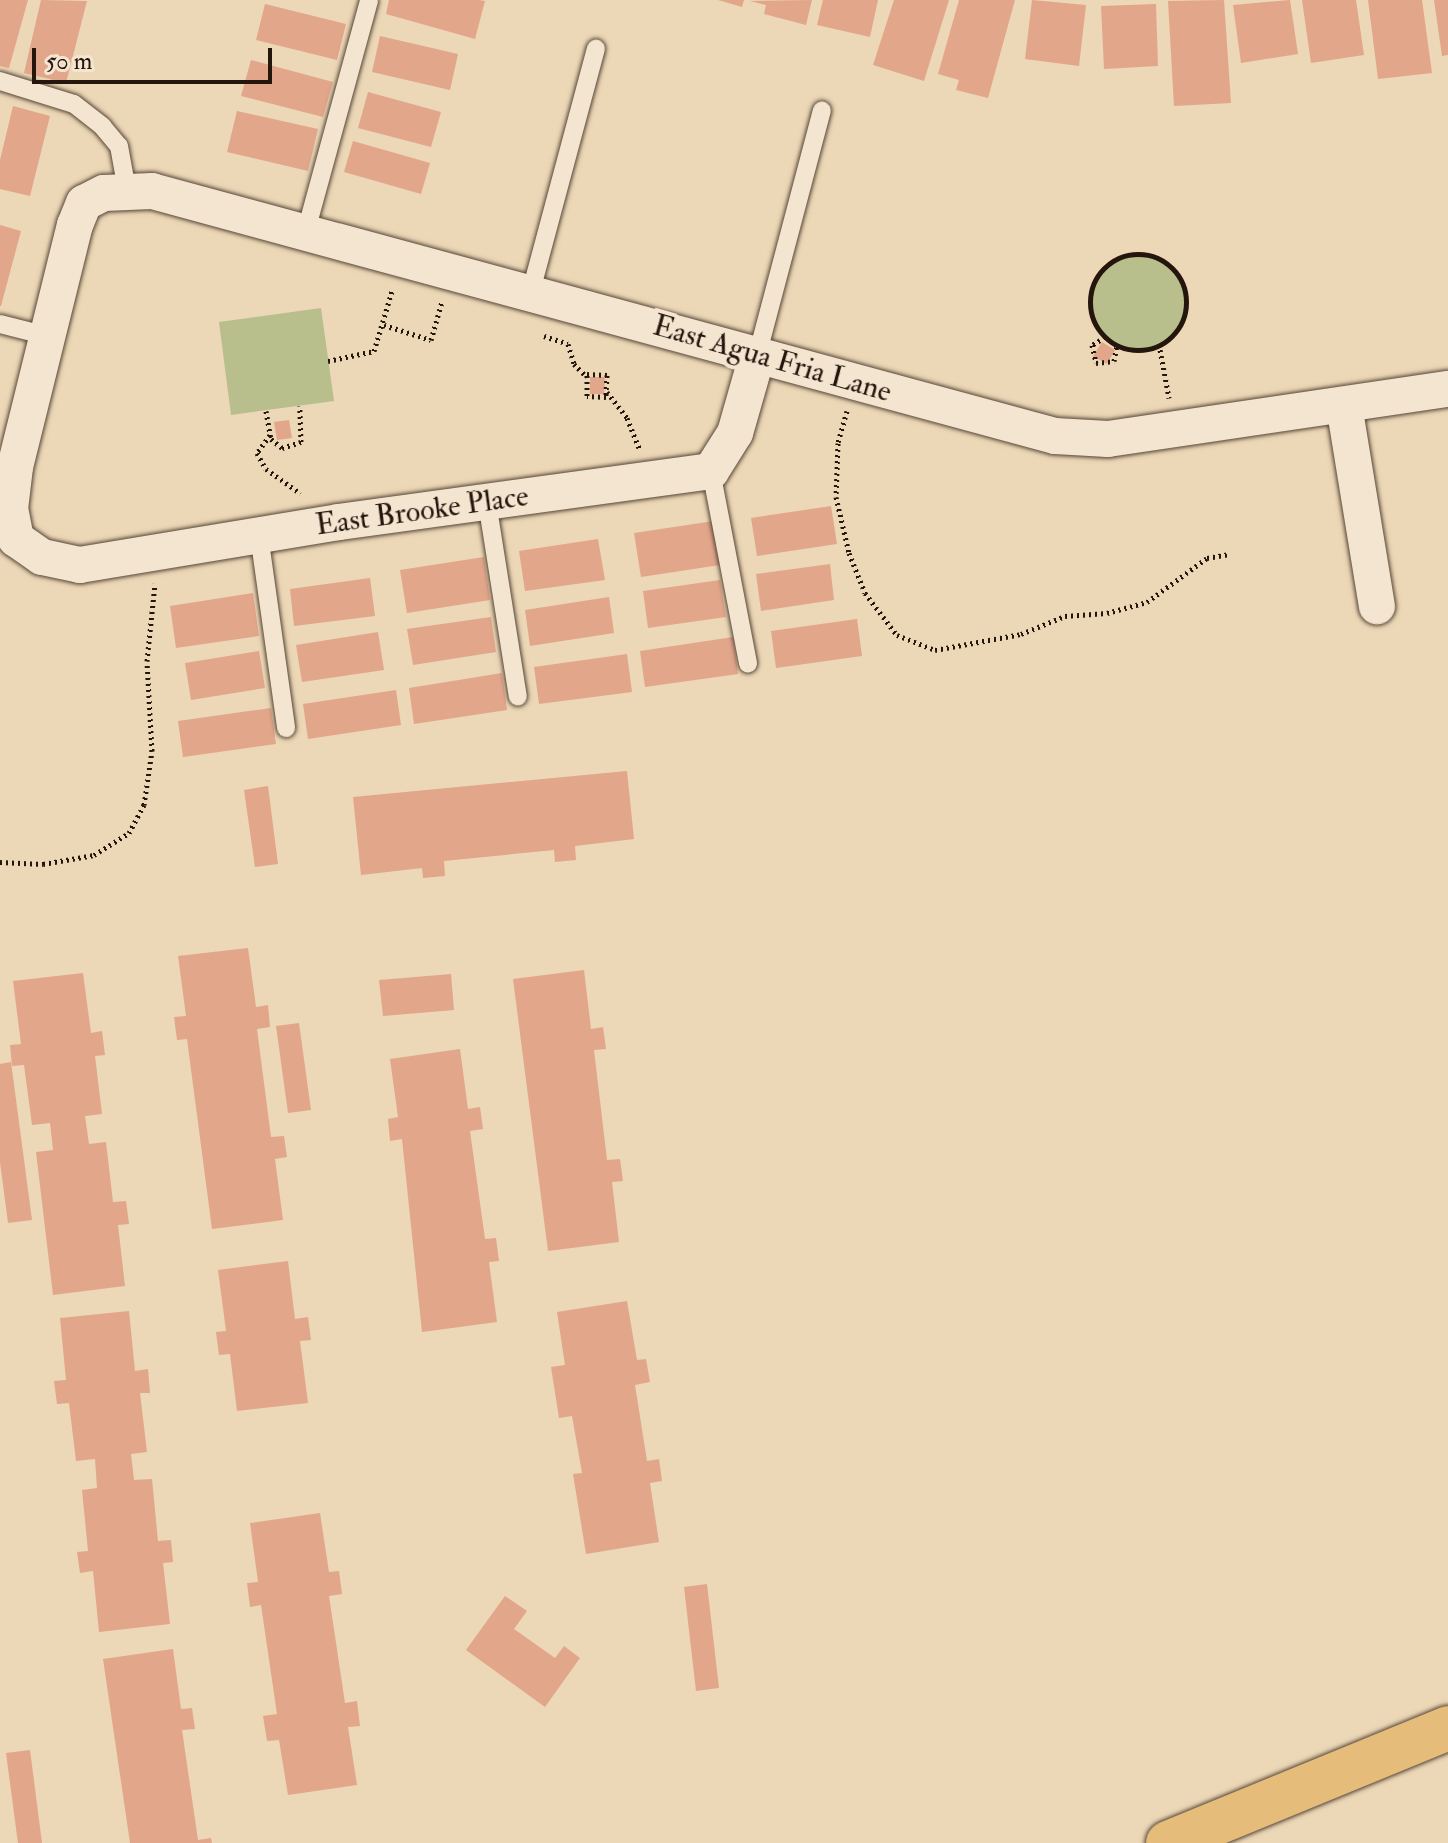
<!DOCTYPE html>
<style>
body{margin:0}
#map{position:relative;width:1448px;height:1843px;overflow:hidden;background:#ecd7b6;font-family:"IM FELL Double Pica",serif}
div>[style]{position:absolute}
.green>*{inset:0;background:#b9be8d}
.round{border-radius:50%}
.building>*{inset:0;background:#e2a68b}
.path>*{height:5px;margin-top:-2.5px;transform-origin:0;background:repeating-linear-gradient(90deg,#24150d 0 2px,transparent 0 6px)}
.path>.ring{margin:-2.5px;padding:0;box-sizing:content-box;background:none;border:5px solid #24150d;border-radius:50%}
.roads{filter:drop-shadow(0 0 2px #564637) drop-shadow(0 0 2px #564637)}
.service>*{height:18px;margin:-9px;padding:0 9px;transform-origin:9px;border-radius:9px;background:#f3e5d0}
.minor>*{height:36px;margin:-18px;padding:0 18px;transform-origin:18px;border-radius:18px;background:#f3e5d0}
.primary>*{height:44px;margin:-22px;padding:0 22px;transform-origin:22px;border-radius:22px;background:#e6bc7b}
span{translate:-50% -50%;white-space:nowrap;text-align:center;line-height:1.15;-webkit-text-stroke:8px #f3e5d0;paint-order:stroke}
.street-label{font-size:30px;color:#24150d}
.scale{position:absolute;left:32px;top:48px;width:240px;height:36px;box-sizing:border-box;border:4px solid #24150d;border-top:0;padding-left:10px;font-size:24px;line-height:28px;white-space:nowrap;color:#24150d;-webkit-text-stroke:6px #f3e5d0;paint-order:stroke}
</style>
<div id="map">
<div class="green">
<i class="round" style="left:1090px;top:254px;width:96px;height:96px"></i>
<i style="clip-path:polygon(321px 308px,334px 401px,231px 415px,219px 322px)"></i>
</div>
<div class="building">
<i style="clip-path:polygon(0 0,28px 0,9px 68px,0 66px)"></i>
<i style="clip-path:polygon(41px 0,87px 1px,66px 83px,24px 73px)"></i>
<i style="clip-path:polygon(389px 0,479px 0,485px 1px,475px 39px,386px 14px)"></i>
<i style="clip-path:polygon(718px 0,744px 0,742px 7px)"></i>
<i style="clip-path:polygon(812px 0,806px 25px,764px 14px,766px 5px,750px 1px)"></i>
<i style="clip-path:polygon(823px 0,878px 0,870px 37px,817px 25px)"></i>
<i style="clip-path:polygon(894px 0,949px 0,924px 81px,873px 65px)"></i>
<i style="clip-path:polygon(959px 0,1015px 0,988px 98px,956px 90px,959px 80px,938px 74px)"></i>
<i style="clip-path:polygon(1032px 0,1086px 5px,1079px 66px,1025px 59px)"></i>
<i style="clip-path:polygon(1224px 0,1231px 103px,1174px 106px,1168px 1px)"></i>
<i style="clip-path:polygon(1290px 0,1298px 54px,1241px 63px,1233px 5px)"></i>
<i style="clip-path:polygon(1302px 0,1356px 0,1364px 55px,1311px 63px)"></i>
<i style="clip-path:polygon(1368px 0,1422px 0,1432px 73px,1378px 79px)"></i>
<i style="clip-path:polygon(1434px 0,1448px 0,1448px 55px,1442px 56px)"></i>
<i style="clip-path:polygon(265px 4px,346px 24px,337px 60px,256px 40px)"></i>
<i style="clip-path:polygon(1156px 4px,1158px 66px,1104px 69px,1101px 6px)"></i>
<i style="clip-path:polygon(380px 36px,458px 54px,450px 90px,372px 72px)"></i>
<i style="clip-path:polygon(251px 60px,333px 82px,323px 117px,241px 96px)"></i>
<i style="clip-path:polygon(368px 92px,441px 112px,431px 147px,358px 128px)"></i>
<i style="clip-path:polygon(13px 106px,50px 116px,30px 196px,0 189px,0 160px)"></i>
<i style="clip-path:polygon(237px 111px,318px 129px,308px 171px,227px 152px)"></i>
<i style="clip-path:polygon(353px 141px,430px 163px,421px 194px,344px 172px)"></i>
<i style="clip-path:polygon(0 225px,21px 231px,1px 306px,0 306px)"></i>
<i style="clip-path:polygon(1102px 342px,1115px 350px,1107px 364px,1093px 356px)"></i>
<i style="clip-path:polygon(590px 377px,605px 377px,604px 394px,590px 394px)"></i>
<i style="clip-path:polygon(289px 420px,292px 438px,277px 440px,274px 422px)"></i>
<i style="clip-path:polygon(831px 506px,837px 544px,757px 556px,751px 518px)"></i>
<i style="clip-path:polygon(714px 521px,720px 565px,641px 577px,634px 533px)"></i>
<i style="clip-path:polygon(598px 539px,605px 580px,525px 591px,519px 551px)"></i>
<i style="clip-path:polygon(484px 557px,490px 600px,407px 613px,400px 570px)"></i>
<i style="clip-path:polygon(830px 564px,834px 600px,761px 611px,756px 574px)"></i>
<i style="clip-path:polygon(370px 578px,375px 616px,294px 626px,290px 589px)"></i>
<i style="clip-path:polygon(720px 580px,726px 617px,648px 628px,643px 591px)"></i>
<i style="clip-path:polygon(253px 593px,259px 636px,176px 648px,170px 606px)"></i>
<i style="clip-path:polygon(609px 597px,614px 633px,530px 646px,525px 610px)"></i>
<i style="clip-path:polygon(491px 617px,496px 652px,413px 665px,407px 629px)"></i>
<i style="clip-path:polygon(857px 619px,862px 656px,776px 668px,771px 631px)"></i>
<i style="clip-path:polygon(378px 632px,384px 670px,302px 682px,296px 645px)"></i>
<i style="clip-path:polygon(733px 637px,738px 674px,645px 687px,640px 651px)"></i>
<i style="clip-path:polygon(259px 651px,265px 688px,191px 700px,185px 663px)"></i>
<i style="clip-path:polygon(627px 654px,632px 692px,539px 704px,534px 667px)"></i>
<i style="clip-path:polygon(502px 673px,507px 710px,414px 724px,409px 688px)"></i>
<i style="clip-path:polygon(396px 690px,401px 725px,308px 739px,303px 704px)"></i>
<i style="clip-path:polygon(271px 708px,276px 744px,183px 757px,178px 721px)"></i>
<i style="clip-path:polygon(627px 771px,634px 839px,575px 846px,576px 860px,555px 862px,554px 850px,444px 861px,445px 876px,423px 878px,422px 868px,361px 875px,353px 797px)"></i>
<i style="clip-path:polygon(268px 786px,278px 864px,255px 867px,244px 790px)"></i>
<i style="clip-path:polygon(248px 948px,256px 1007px,268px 1005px,270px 1027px,257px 1029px,271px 1137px,284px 1136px,287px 1157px,275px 1159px,283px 1220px,212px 1229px,187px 1039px,177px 1040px,174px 1017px,186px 1016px,178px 956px)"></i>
<i style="clip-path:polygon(584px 970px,591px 1029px,603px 1027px,606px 1049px,594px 1050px,607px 1160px,620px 1159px,623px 1181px,612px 1182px,619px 1242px,548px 1251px,513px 979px)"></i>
<i style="clip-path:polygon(83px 973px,91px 1033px,102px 1031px,105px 1055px,95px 1056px,102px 1114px,85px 1116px,89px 1144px,106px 1142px,113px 1202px,126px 1201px,129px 1224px,118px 1225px,125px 1286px,53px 1295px,36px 1152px,53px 1150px,50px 1123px,32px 1125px,24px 1065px,12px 1066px,10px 1045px,21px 1044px,13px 981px)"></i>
<i style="clip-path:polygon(451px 974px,454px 1010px,383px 1016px,379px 980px)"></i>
<i style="clip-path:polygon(299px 1023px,311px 1110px,288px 1113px,276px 1026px)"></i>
<i style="clip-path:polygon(460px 1049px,468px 1109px,480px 1107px,483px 1129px,470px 1131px,485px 1239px,496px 1238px,499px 1261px,489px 1262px,497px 1322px,422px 1332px,402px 1139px,390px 1141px,388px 1119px,398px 1117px,390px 1059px)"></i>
<i style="clip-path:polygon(11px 1062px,32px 1220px,8px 1223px,0 1162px,0 1064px)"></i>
<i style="clip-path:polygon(288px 1261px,295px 1319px,308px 1317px,311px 1340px,300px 1341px,308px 1403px,237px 1411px,230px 1354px,219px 1355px,216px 1332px,226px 1331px,218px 1270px)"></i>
<i style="clip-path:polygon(627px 1301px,637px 1360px,646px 1359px,650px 1382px,635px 1385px,647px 1461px,659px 1459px,662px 1481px,650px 1483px,659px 1542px,586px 1554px,573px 1474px,582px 1473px,572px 1416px,559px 1418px,551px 1367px,565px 1365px,557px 1312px)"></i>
<i style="clip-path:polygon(129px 1311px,135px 1371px,148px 1369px,150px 1393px,140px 1393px,147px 1452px,131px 1454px,134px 1480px,152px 1479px,158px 1541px,171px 1540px,173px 1562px,163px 1563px,170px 1624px,99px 1632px,93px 1571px,80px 1573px,77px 1552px,88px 1551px,82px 1490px,97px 1488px,95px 1459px,76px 1461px,69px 1403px,57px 1404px,54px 1381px,66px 1380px,60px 1318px)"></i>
<i style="clip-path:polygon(320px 1513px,329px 1572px,339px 1571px,342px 1594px,329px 1596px,345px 1703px,357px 1701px,360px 1726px,348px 1727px,357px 1785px,288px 1795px,279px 1740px,267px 1741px,263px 1716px,277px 1714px,261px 1605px,250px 1607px,247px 1583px,258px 1582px,250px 1523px)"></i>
<i style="clip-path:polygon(707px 1584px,719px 1688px,696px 1691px,684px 1587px)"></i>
<i style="clip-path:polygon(505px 1596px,527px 1611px,514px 1629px,555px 1658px,564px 1646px,580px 1658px,545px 1707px,466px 1650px)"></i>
<i style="clip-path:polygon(173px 1649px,181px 1709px,192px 1708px,195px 1729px,182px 1730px,198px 1840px,211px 1838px,212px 1843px,130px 1843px,103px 1659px)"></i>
<i style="clip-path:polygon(30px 1750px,42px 1843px,18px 1843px,6px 1753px)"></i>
</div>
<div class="path">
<i class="ring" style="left:1090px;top:254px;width:91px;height:91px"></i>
<i style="left:384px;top:325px;width:49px;rotate:17.7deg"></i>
<i style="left:431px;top:340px;width:40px;rotate:-74deg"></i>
<i style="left:544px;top:336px;width:25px;rotate:18deg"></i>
<i style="left:568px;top:344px;width:21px;rotate:73deg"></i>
<i style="left:574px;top:364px;width:18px;rotate:45deg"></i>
<i style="left:1105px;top:337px;width:15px;rotate:148deg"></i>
<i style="left:1092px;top:345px;width:18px;rotate:77deg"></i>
<i style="left:1096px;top:363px;width:18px;rotate:-6deg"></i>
<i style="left:1114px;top:361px;width:15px;rotate:-79deg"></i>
<i style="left:1159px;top:344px;width:55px;rotate:79.5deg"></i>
<i style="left:328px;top:361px;width:47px;rotate:-12.3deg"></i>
<i style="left:374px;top:351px;width:63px;rotate:-73.3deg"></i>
<i style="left:587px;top:374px;width:20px;rotate:3deg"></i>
<i style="left:607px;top:375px;width:22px;rotate:93deg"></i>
<i style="left:606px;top:397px;width:19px;rotate:-177deg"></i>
<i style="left:587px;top:396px;width:22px;rotate:-90deg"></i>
<i style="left:607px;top:392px;width:33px;rotate:52deg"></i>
<i style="left:627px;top:418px;width:35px;rotate:68deg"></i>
<i style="left:266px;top:411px;width:28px;rotate:80deg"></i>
<i style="left:271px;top:439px;width:14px;rotate:39deg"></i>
<i style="left:282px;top:448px;width:20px;rotate:-18deg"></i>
<i style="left:301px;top:442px;width:36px;rotate:-92deg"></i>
<i style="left:847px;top:411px;width:33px;rotate:106deg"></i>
<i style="left:838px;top:443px;width:54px;rotate:92.1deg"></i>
<i style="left:836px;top:497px;width:57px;rotate:76.9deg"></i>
<i style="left:849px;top:553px;width:43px;rotate:68.2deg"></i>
<i style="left:865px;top:593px;width:53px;rotate:52.7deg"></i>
<i style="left:897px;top:635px;width:41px;rotate:21.5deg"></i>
<i style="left:935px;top:650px;width:87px;rotate:-10.5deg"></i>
<i style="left:1021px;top:634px;width:48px;rotate:-22.2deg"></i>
<i style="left:1065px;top:616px;width:42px;rotate:-4.1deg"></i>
<i style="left:1107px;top:613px;width:41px;rotate:-15.4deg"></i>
<i style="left:1147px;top:602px;width:74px;rotate:-36.3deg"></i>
<i style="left:1207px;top:558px;width:23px;rotate:-10deg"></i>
<i style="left:270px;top:435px;width:22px;rotate:126deg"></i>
<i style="left:257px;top:453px;width:18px;rotate:61deg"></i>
<i style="left:266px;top:469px;width:42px;rotate:35.2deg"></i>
<i style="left:0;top:862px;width:43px;rotate:2.7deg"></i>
<i style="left:43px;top:864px;width:52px;rotate:-10deg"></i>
<i style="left:94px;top:855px;width:41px;rotate:-32.2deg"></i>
<i style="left:129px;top:833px;width:32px;rotate:-62deg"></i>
<i style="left:144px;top:805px;width:55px;rotate:-81.6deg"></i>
<i style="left:152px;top:751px;width:90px;rotate:-93.2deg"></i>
<i style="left:147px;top:661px;width:78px;rotate:-84.1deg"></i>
</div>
<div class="roads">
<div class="service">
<i style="left:0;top:81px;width:77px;rotate:17.3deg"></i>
<i style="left:74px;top:104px;width:36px;rotate:38deg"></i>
<i style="left:102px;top:126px;width:26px;rotate:50deg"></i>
<i style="left:119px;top:146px;width:45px;rotate:79.7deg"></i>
<i style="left:306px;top:231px;width:239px;rotate:-74.7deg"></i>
<i style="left:531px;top:291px;width:251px;rotate:-75deg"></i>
<i style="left:0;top:324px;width:49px;rotate:14.3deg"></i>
<i style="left:757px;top:356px;width:254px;rotate:-75.2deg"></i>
<i style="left:711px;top:471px;width:196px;rotate:79.1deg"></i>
<i style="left:487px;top:502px;width:197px;rotate:81deg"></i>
<i style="left:259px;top:535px;width:195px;rotate:82deg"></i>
</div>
<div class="minor">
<i style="left:757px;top:356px;width:80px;rotate:105.9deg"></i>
<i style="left:735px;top:433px;width:45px;rotate:122.3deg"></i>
<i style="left:711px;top:471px;width:375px;rotate:172.2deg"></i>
<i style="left:339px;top:522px;width:263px;rotate:170.6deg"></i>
<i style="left:80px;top:565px;width:39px;rotate:-168deg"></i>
<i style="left:42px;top:557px;width:32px;rotate:-145deg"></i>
<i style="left:16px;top:539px;width:31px;rotate:-101deg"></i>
<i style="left:10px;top:509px;width:42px;rotate:-83.2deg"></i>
<i style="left:15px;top:467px;width:249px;rotate:-76.1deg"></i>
<i style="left:75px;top:225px;width:24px;rotate:-68deg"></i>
<i style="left:84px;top:203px;width:22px;rotate:-27deg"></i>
<i style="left:104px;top:193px;width:48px;rotate:-2.4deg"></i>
<i style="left:152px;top:191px;width:936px;rotate:15.18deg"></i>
<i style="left:1055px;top:436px;width:53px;rotate:3.2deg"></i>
<i style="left:1108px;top:439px;width:344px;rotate:-8.4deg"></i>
<i style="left:1344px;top:405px;width:204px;rotate:80.7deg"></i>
</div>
<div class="primary">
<i style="left:1168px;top:1843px;width:303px;rotate:-22.3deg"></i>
</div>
</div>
<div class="street-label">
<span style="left:772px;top:359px;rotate:16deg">East Agua Fria Lane</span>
<span style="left:422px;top:511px;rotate:-8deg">East Brooke Place</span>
</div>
<div class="scale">50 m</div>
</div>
